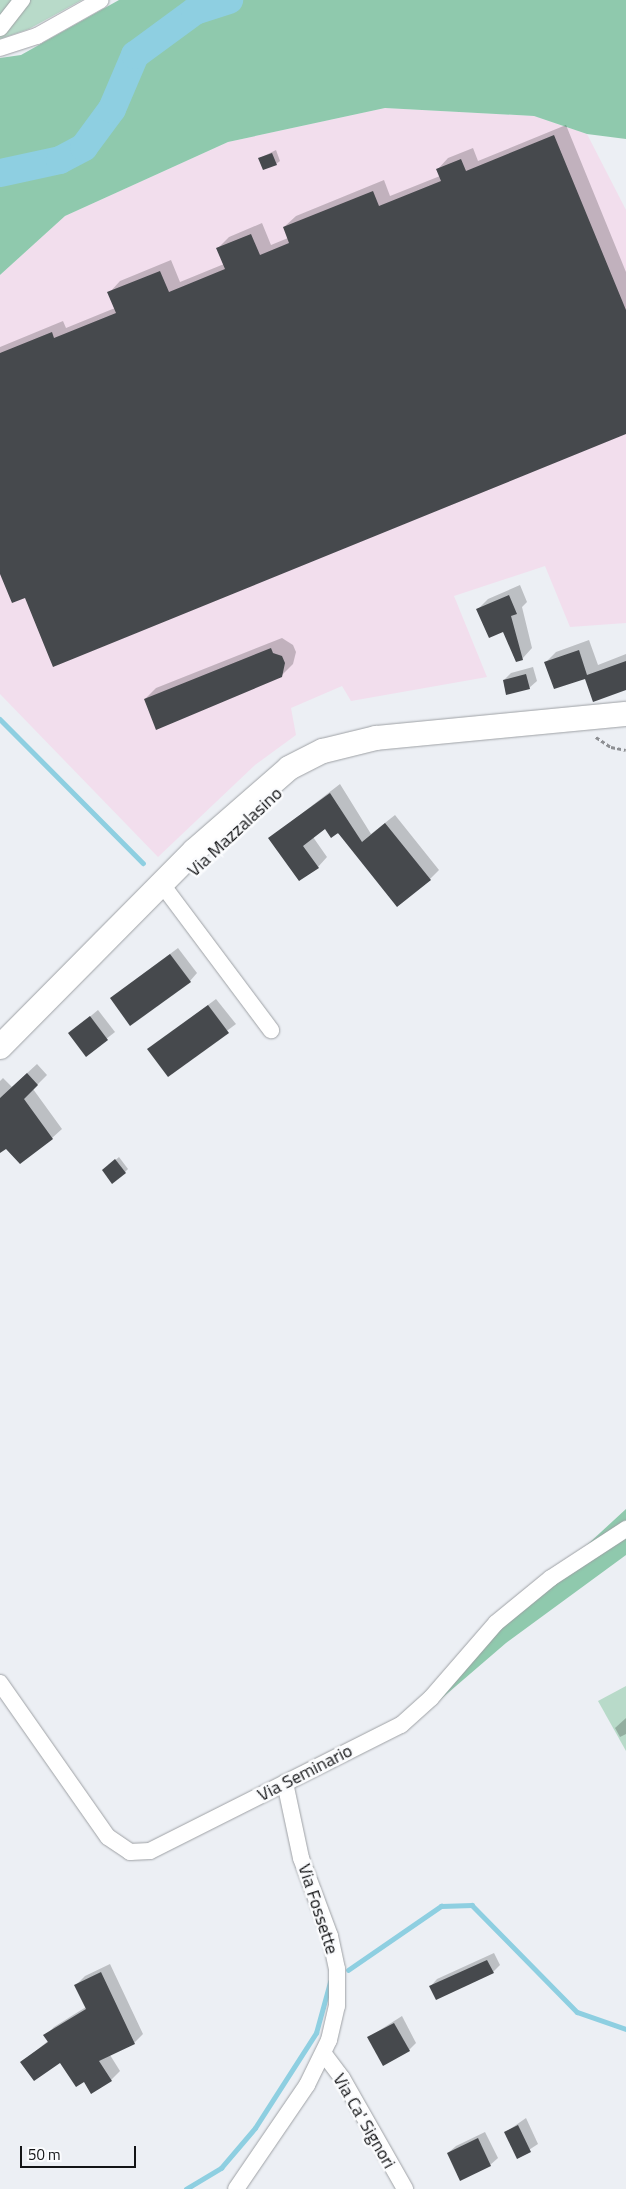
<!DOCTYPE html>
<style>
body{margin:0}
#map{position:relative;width:626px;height:2189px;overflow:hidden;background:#eceff4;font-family:"Titillium Web",sans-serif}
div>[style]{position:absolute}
.industrial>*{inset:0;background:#f2deed}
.green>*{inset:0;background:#b8dac9}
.forest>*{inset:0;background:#8fc9ad}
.shadow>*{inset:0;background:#0003}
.stream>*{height:4.5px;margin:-2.25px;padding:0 2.25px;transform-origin:2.25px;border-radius:2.25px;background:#8ecfe1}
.river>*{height:28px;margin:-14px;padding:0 14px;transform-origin:14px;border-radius:14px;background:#8ecfe1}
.building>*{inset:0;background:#46494d}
.path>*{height:2.5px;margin-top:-1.25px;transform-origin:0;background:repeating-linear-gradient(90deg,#8d8f93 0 4px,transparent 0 6.5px)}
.roads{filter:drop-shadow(0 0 1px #9ea1a5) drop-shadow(0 0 1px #9ea1a5)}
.street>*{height:16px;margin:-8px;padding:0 8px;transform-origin:8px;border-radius:8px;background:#fff}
.secondary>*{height:24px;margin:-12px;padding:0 12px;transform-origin:12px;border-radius:12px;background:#fff}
span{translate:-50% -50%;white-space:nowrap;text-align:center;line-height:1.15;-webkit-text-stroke:5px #fbfcfe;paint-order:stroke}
.street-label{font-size:18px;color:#131416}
.scale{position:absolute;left:20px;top:2146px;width:116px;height:22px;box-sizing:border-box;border:2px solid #131416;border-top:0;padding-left:6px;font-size:15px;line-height:18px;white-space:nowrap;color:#131416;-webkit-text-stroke:4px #fbfcfe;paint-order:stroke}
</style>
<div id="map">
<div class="industrial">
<i style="clip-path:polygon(385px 108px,534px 116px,587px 134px,626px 210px,626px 623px,570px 627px,545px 566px,454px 596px,487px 677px,351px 701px,342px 686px,291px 708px,296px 735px,255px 765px,158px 857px,0 694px,0 275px,65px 216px,228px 142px)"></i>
</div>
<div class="green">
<i style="clip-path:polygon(0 0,82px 0,29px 29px,0 39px)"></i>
<i style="clip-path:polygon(626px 1686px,626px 1751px,598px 1701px)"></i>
</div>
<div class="forest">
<i style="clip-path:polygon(119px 0,626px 0,626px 139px,587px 134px,534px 116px,385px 108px,228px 142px,65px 216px,0 275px,0 58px,21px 55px)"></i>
<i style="clip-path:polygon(626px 1509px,626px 1555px,506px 1643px,413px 1723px,500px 1625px)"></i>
</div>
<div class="shadow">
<i style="clip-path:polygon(566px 125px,626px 272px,626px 433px,26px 596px,0 570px,0 347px,63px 321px,66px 328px,115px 308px,109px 293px,120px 281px,171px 260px,180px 282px,224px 264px,218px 248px,229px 237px,262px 223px,271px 245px,288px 238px,284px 227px,296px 216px,384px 180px,390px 196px,440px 176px,437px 170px,448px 158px,473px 148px,478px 161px)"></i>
<i style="clip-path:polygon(276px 150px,280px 161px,276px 164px,260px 158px)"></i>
<i style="clip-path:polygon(520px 585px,527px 602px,522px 607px,532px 648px,522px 659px,504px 631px,478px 609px,488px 599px)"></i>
<i style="clip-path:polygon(282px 638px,293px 645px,296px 652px,293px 664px,281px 676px,145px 699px,156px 688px)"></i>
<i style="clip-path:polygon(589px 640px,598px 665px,626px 654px,626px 689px,546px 662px,556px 652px)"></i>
<i style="clip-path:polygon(533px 667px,537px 681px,529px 688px,504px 680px,511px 673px)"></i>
<i style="clip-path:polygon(340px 784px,371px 834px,395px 815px,439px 870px,430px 879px,326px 828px,313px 837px,327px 857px,318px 867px,270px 838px)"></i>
<i style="clip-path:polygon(178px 948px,197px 973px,190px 981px,111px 998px)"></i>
<i style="clip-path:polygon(216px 999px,236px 1024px,168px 1075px,149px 1049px)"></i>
<i style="clip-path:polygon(98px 1010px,115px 1032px,86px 1055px,69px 1034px)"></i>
<i style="clip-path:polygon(37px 1064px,47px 1075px,33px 1089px,62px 1129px,52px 1138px,6px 1147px,0 1152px,0 1081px,3px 1078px,12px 1087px)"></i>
<i style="clip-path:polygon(119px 1157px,128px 1169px,125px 1172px,107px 1167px)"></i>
<i style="clip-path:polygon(626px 1718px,626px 1734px,620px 1737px,615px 1728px)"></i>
<i style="clip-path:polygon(494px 1953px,500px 1965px,493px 1972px,430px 1987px,437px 1979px)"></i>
<i style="clip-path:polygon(110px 1964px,143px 2034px,134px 2043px,110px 2055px,120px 2071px,111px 2080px,84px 2080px,61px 2061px,22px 2062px,48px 2041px,45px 2036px,54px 2027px,86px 2007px,76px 1985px,85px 1976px)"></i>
<i style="clip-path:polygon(402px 2016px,416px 2043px,409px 2050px,369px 2037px)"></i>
<i style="clip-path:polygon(526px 2118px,538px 2144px,518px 2157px,506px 2132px)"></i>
<i style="clip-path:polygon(485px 2132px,498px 2158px,490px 2165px,448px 2153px,456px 2146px)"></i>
</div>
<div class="stream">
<i style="left:0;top:719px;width:203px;rotate:45.2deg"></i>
<i style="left:348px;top:1970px;width:113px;rotate:-34.5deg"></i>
<i style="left:441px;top:1906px;width:31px;rotate:-2deg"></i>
<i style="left:472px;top:1905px;width:150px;rotate:45.5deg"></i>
<i style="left:577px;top:2012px;width:52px;rotate:19.1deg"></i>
<i style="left:186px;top:2189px;width:41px;rotate:-31deg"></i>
<i style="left:221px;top:2168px;width:52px;rotate:-49.6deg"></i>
<i style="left:255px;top:2128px;width:113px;rotate:-57.3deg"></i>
<i style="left:316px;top:2033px;width:53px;rotate:-74.6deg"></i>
</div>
<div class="river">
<i style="left:0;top:173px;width:61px;rotate:-12.2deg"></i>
<i style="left:60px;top:160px;width:27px;rotate:-28deg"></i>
<i style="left:84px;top:147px;width:47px;rotate:-53.6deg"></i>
<i style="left:112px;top:109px;width:59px;rotate:-66.9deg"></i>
<i style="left:135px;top:55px;width:74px;rotate:-36.3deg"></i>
<i style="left:195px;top:11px;width:36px;rotate:-18deg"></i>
</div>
<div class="building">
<i style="clip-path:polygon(554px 135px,626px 310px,626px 434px,53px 667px,25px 598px,12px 603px,0 574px,0 353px,52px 332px,54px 338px,116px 313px,107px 292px,160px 271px,169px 292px,225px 269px,216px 248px,251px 234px,260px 255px,289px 243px,283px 227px,373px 191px,379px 206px,441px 181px,436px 169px,461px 159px,466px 171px)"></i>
<i style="clip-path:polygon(272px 153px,277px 165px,263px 170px,258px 158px)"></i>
<i style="clip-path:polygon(509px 595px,517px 614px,511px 616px,523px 660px,516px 662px,503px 632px,489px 638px,476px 609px)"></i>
<i style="clip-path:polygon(271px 648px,273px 653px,282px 656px,285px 663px,282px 677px,156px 730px,144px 699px)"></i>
<i style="clip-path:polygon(579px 650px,587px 675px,626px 661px,626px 690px,593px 702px,585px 679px,554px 689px,544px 662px)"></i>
<i style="clip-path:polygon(526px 674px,530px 689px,506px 695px,503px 680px)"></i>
<i style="clip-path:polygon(330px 793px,362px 842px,385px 823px,431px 880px,397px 907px,338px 833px,331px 838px,325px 829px,303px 846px,319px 868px,299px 881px,268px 838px)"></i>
<i style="clip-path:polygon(170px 954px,191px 982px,130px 1026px,110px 998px)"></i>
<i style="clip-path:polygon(208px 1005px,229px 1033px,168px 1077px,147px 1049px)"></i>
<i style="clip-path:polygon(90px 1016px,108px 1040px,86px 1057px,68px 1033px)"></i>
<i style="clip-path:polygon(27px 1073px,38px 1085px,24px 1099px,53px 1139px,20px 1164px,6px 1149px,0 1153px,0 1098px)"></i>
<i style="clip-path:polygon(115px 1159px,126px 1173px,112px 1184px,102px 1170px)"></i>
<i style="clip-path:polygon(487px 1960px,494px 1973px,436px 2000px,429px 1986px)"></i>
<i style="clip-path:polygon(101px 1972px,135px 2044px,99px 2061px,112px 2081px,91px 2094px,84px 2082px,76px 2087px,60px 2063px,34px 2081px,20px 2062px,48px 2042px,43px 2035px,86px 2009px,74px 1985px)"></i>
<i style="clip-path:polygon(394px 2023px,410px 2051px,383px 2066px,367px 2037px)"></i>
<i style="clip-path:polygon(518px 2125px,531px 2152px,517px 2159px,504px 2132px)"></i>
<i style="clip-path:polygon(478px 2138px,491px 2166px,460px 2181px,447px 2153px)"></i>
</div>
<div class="path">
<i style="left:596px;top:737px;width:18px;rotate:34deg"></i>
<i style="left:611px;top:747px;width:15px;rotate:11deg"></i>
</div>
<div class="roads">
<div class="street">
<i style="left:0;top:28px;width:36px;rotate:-52deg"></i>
<i style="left:0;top:48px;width:39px;rotate:-18deg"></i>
<i style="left:37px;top:36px;width:73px;rotate:-29.4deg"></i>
<i style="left:161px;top:883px;width:184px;rotate:53.2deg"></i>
<i style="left:0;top:1683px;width:188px;rotate:55deg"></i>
<i style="left:108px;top:1837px;width:27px;rotate:34deg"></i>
<i style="left:130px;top:1852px;width:20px;rotate:-3deg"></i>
<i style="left:150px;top:1851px;width:281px;rotate:-26.7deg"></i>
<i style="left:401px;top:1725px;width:40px;rotate:-42deg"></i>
<i style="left:431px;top:1698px;width:99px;rotate:-49.1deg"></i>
<i style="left:496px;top:1623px;width:71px;rotate:-39.3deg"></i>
<i style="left:551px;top:1578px;width:90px;rotate:-33.2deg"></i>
<i style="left:324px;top:2054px;width:30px;rotate:53deg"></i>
<i style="left:342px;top:2078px;width:128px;rotate:60.4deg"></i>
<i style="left:236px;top:2189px;width:126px;rotate:-55.7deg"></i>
<i style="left:307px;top:2085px;width:50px;rotate:-63.9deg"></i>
<i style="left:329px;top:2040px;width:35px;rotate:-77deg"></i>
<i style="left:337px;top:2006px;width:37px;rotate:-90deg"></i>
<i style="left:337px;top:1969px;width:34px;rotate:-102deg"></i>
<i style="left:330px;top:1936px;width:83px;rotate:-110.4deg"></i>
<i style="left:301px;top:1858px;width:77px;rotate:-102deg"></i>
</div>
<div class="secondary">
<i style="left:0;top:1047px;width:276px;rotate:-45.3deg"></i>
<i style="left:194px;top:851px;width:126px;rotate:-41.1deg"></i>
<i style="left:289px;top:768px;width:38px;rotate:-27deg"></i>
<i style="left:323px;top:751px;width:55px;rotate:-13.8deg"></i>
<i style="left:376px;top:738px;width:251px;rotate:-5.5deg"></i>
</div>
</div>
<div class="street-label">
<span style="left:235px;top:832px;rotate:-43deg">Via Mazzalasino</span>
<span style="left:305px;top:1773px;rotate:-27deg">Via Seminario</span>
<span style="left:318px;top:1909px;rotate:72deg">Via Fossette</span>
<span style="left:364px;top:2121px;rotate:60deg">Via Ca' Signori</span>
</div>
<div class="scale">50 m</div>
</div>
